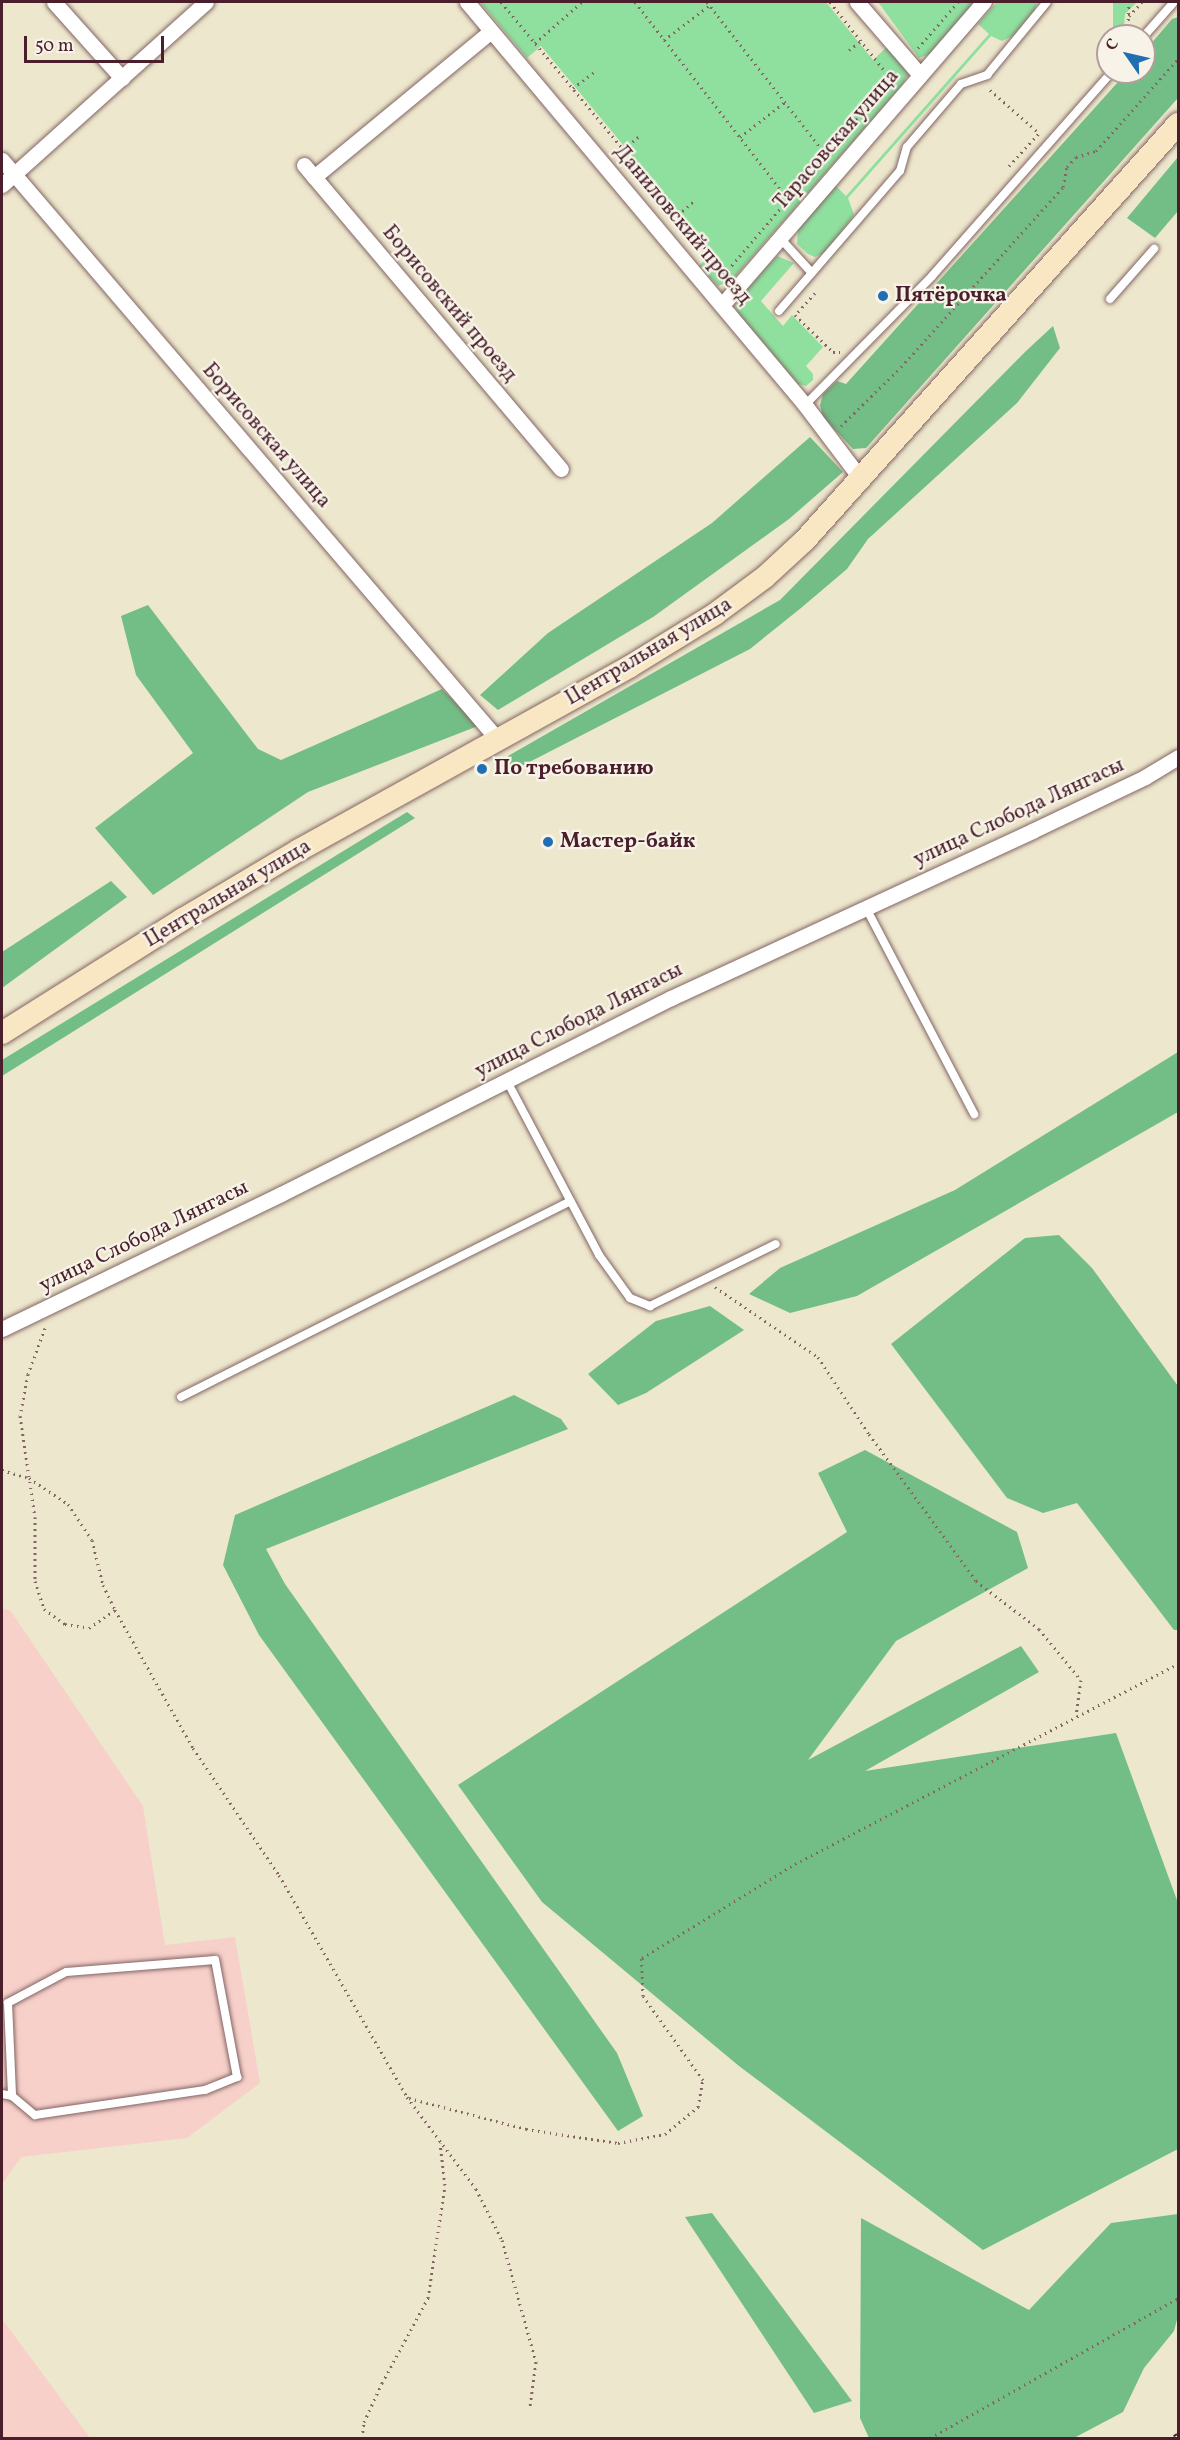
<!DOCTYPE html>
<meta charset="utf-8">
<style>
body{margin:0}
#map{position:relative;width:1180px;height:2440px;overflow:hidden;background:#ede7cd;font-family:Vollkorn,serif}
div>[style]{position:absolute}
.built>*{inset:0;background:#f7d0ca}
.green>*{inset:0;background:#8fe09f}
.forest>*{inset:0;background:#73be86}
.path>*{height:3px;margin-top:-1.5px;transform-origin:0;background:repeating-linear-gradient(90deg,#836564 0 1.5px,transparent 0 6px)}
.roads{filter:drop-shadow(0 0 2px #836564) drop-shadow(0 0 2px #836564)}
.lane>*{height:8px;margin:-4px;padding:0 4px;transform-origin:4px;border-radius:4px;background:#fff}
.street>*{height:15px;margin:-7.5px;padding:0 7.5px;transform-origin:7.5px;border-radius:7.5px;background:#fff}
.secondary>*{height:22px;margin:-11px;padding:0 11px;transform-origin:11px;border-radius:11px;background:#f9e7c3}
.rail>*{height:7px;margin-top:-3.5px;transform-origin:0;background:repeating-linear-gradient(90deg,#f7f3e8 0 14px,#4a1f2b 0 28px);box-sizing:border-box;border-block:2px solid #4a1f2b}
.dots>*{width:16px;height:16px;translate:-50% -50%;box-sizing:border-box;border:3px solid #f7f3e8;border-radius:50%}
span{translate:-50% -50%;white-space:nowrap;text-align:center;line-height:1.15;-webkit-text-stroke:4.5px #f7f3e8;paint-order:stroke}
.street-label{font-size:21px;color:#4a1f2b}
.poi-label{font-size:21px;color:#4a1f2b;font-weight:700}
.left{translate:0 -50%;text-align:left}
.frame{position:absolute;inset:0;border:3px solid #4a1f2b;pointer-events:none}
.north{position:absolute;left:1096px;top:24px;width:60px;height:60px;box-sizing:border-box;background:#f7f3e8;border:2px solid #b29e9c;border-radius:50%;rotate:304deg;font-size:16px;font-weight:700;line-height:24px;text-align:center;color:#4a1f2b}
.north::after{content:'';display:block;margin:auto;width:21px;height:27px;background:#1f6fb2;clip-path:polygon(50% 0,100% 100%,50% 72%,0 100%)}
.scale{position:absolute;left:24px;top:36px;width:140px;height:27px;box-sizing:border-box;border:3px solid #4a1f2b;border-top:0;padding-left:8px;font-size:18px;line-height:21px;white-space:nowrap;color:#4a1f2b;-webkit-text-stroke:4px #f7f3e8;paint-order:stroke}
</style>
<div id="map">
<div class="built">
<i style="clip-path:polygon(2px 1609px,10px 1610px,143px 1806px,165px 1945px,235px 1937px,260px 2083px,187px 2138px,21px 2157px,2px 2184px)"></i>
<i style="clip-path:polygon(2px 2319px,90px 2438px,2px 2438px)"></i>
</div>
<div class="green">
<i style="clip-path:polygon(480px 2px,826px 2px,873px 60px,888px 46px,908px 70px,908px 74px,902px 85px,731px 281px,718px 286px,699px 266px,712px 252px,541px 46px,527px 58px)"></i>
<i style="clip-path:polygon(878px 2px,975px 2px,930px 54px,919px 58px)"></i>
<i style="clip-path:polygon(997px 2px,1037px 2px,1035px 9px,1013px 36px,1002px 41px,991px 36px,848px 198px,854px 215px,826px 252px,815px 257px,808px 254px,797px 244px,798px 230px,836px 186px,846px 196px,989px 34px,978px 24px)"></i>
<i style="clip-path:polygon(1113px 2px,1137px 2px,1125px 14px,1124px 26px,1120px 36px,1109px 36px,1113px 31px)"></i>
<i style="clip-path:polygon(777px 256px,794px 263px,761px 301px,783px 326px,792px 315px,823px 347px,806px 366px,813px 374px,813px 380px,806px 386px,798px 384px,738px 313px,736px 307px,739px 297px)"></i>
</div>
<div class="forest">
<i style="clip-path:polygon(1178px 17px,1178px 98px,866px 448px,853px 449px,823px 417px,820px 405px,823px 394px,837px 381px,846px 384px,1127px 72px,1144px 72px,1144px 52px,1172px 19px)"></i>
<i style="clip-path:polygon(1178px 157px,1178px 211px,1155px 238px,1127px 218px)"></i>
<i style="clip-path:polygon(1053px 326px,1060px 348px,1017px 403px,868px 539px,847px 569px,801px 608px,750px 649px,506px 774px,508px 756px,780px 600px,1026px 351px)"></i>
<i style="clip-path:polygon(810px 437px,843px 472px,789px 519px,653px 617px,498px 710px,480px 695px,548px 633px,712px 523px)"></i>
<i style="clip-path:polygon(148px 605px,258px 749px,281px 760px,442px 689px,478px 726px,308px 792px,153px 895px,95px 828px,193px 753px,136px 675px,121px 616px)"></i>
<i style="clip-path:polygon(407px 812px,415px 818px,2px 1076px,2px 1060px)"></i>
<i style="clip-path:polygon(111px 881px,127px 897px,2px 988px,2px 952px)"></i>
<i style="clip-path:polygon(1178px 1052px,1178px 1112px,857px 1296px,790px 1313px,749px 1294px,780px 1268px,955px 1190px)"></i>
<i style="clip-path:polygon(1059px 1235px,1092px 1268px,1178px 1386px,1178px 1630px,1174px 1630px,1077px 1503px,1043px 1513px,1007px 1498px,891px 1344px,1025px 1238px)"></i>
<i style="clip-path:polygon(710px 1306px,744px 1330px,646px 1393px,618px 1405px,588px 1374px,656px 1321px)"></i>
<i style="clip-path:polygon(514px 1395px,561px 1419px,568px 1429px,266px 1549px,285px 1584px,617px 2053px,643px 2116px,618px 2131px,259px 1635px,223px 1565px,235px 1515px)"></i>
<i style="clip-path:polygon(865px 1450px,1017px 1532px,1028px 1568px,896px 1641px,808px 1760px,1021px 1646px,1039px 1672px,865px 1771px,1116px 1733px,1178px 1903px,1178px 2149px,983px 2250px,739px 2066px,542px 1902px,458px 1785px,847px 1532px,818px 1473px)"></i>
<i style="clip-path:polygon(712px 2213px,852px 2401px,814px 2413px,685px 2217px)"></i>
<i style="clip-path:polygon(1178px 2214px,1178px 2316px,1174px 2331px,1144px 2368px,1123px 2412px,1074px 2438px,869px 2438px,860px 2418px,861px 2218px,1029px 2310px,1111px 2223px)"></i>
</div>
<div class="path">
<i style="left:501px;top:2px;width:351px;rotate:50.3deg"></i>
<i style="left:635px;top:2px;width:249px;rotate:52.2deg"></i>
<i style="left:707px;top:2px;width:194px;rotate:52.1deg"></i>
<i style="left:830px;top:2px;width:98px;rotate:51.6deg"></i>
<i style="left:1129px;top:16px;width:19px;rotate:-47deg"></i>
<i style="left:1124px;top:36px;width:11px;rotate:-68deg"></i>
<i style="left:1128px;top:26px;width:24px;rotate:-88deg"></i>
<i style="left:664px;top:40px;width:58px;rotate:-37.3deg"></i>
<i style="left:535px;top:43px;width:62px;rotate:-41.1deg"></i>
<i style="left:918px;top:48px;width:61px;rotate:-49deg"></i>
<i style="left:849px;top:50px;width:15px;rotate:-37deg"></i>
<i style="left:573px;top:88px;width:26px;rotate:-37deg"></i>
<i style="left:990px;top:90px;width:65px;rotate:41.3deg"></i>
<i style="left:740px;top:137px;width:57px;rotate:-37.9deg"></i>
<i style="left:623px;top:149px;width:24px;rotate:-38deg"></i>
<i style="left:1009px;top:166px;width:45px;rotate:-47.7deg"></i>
<i style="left:678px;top:215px;width:21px;rotate:-41deg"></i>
<i style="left:720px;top:279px;width:272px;rotate:-49.5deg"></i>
<i style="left:815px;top:293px;width:30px;rotate:132deg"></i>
<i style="left:795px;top:315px;width:53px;rotate:44.2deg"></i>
<i style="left:833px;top:352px;width:7px"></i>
<i style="left:841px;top:426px;width:84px;rotate:-44.5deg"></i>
<i style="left:901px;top:367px;width:242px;rotate:-48deg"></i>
<i style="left:1063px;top:187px;width:20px;rotate:-79deg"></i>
<i style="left:1067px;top:167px;width:13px;rotate:-48deg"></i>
<i style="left:1076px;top:157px;width:21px;rotate:-17deg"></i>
<i style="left:1096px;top:151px;width:123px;rotate:-48.3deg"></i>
<i style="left:715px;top:1287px;width:125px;rotate:34.2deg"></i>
<i style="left:818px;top:1357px;width:92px;rotate:56.5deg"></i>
<i style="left:869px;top:1434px;width:182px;rotate:53.9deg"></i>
<i style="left:976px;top:1581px;width:79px;rotate:37.3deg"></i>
<i style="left:1039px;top:1629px;width:66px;rotate:50.5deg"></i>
<i style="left:1081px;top:1680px;width:36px;rotate:98deg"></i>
<i style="left:45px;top:1328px;width:49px;rotate:110.3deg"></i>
<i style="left:28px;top:1374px;width:43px;rotate:100.8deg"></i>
<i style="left:20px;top:1416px;width:102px;rotate:81.6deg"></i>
<i style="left:35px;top:1517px;width:64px;rotate:90deg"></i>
<i style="left:35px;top:1581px;width:29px;rotate:72deg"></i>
<i style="left:44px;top:1609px;width:26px;rotate:36deg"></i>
<i style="left:65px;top:1624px;width:24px;rotate:9deg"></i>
<i style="left:89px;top:1628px;width:32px;rotate:-35deg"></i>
<i style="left:115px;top:1610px;width:159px;rotate:60.5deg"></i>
<i style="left:193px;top:1748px;width:153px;rotate:55.9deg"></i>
<i style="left:279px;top:1875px;width:256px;rotate:60deg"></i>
<i style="left:407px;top:2097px;width:115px;rotate:53.1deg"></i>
<i style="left:476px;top:2189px;width:57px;rotate:63deg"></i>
<i style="left:502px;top:2240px;width:127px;rotate:74.4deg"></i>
<i style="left:536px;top:2362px;width:44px;rotate:97.8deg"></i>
<i style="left:2px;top:1470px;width:28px;rotate:17deg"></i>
<i style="left:29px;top:1478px;width:47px;rotate:33.7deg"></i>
<i style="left:68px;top:1504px;width:43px;rotate:56.3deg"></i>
<i style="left:92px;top:1540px;width:46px;rotate:76.3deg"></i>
<i style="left:103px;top:1585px;width:28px;rotate:64deg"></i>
<i style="left:409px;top:2098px;width:121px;rotate:14.8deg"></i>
<i style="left:526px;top:2129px;width:93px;rotate:8.7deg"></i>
<i style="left:618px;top:2143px;width:48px;rotate:-10.8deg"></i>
<i style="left:665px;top:2134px;width:43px;rotate:-39.3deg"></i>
<i style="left:698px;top:2107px;width:27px;rotate:-80deg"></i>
<i style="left:703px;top:2080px;width:103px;rotate:-125.5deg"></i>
<i style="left:643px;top:1996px;width:38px;rotate:-92deg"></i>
<i style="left:642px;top:1958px;width:180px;rotate:-31.6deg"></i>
<i style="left:795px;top:1864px;width:432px;rotate:-27.6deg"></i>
<i style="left:362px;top:2438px;width:16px;rotate:-83deg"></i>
<i style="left:364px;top:2422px;width:43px;rotate:-65.2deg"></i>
<i style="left:382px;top:2383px;width:97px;rotate:-61.6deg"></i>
<i style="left:428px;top:2298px;width:114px;rotate:-81.4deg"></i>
<i style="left:445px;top:2185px;width:42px;rotate:-96.8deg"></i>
<i style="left:930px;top:2438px;width:285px;rotate:-29.4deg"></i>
</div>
<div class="roads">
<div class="lane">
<i style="left:1144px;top:36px;width:45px;rotate:-48.6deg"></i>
<i style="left:780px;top:238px;width:47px;rotate:47.6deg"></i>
<i style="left:1110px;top:299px;width:67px;rotate:-48.7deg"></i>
<i style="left:779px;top:311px;width:185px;rotate:-49.2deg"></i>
<i style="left:900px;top:171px;width:25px;rotate:-74deg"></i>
<i style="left:907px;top:147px;width:83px;rotate:-49.4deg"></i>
<i style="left:961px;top:84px;width:28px;rotate:-19deg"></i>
<i style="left:987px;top:75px;width:94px;rotate:-50.6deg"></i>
<i style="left:805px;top:405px;width:181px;rotate:-45.4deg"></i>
<i style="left:932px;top:276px;width:272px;rotate:-48.6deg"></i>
<i style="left:866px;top:908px;width:233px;rotate:62.3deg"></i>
<i style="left:507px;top:1081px;width:197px;rotate:62.1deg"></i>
<i style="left:599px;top:1255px;width:53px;rotate:54.2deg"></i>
<i style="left:630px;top:1298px;width:22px;rotate:22deg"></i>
<i style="left:650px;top:1306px;width:140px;rotate:-26.2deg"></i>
<i style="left:181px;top:1397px;width:436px;rotate:-26.7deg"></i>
<i style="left:2px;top:2094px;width:10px;rotate:11deg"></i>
<i style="left:12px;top:2096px;width:30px;rotate:40deg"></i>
<i style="left:35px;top:2115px;width:172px;rotate:-8.4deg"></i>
<i style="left:205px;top:2090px;width:35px;rotate:-22deg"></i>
<i style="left:237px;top:2077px;width:119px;rotate:-100.6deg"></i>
<i style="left:215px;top:1960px;width:149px;rotate:175.4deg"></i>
<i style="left:66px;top:1972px;width:66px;rotate:151.9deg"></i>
<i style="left:8px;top:2003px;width:93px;rotate:87.5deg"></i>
</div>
<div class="street">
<i style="left:54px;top:2px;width:102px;rotate:48.2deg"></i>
<i style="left:467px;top:2px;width:526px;rotate:50.01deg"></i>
<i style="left:805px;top:405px;width:93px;rotate:52.9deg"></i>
<i style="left:857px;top:2px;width:96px;rotate:49.2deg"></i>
<i style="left:2px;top:160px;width:763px;rotate:49.46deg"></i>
<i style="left:304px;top:165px;width:398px;rotate:49.8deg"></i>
<i style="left:314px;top:177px;width:229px;rotate:-39.5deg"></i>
<i style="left:2px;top:185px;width:274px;rotate:-41.9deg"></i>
<i style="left:722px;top:305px;width:401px;rotate:-49.2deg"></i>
<i style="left:2px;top:1329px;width:310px;rotate:-25.8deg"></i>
<i style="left:281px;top:1194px;width:436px;rotate:-26.7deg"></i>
<i style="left:671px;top:998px;width:398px;rotate:-24.8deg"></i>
<i style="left:1032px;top:831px;width:125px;rotate:-25.5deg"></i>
<i style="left:1145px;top:777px;width:39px;rotate:-31deg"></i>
</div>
<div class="secondary">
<i style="left:2px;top:1033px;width:214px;rotate:-32.2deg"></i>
<i style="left:183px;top:919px;width:135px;rotate:-30.7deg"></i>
<i style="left:299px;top:850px;width:377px;rotate:-29deg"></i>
<i style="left:629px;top:667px;width:101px;rotate:-31.6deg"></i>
<i style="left:715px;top:614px;width:62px;rotate:-36.5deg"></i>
<i style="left:765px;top:577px;width:54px;rotate:-42.8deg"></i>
<i style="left:805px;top:540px;width:559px;rotate:-48.12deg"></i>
</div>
</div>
<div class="rail">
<i style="left:1175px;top:2438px;width:4px;rotate:-34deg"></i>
</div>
<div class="dots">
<i style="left:883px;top:296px;background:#1f6fb2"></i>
<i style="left:482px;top:769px;background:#1f6fb2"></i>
<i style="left:548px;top:842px;background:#1f6fb2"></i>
</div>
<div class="street-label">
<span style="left:837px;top:140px;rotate:-49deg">Тарасовская улица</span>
<span style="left:682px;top:225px;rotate:50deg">Даниловский проезд</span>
<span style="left:449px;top:304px;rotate:50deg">Борисовский проезд</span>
<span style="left:266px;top:436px;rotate:49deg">Борисовская улица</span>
<span style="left:649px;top:652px;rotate:-31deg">Центральная улица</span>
<span style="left:1019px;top:813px;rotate:-25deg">улица Слобода Лянгасы</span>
<span style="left:228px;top:894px;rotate:-31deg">Центральная улица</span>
<span style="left:579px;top:1021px;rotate:-27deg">улица Слобода Лянгасы</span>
<span style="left:144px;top:1237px;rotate:-26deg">улица Слобода Лянгасы</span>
</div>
<div class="poi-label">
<span class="left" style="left:895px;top:296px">Пятёрочка</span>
<span class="left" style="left:494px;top:769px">По требованию</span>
<span class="left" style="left:560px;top:842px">Мастер-байк</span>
</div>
<div class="frame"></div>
<div class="north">С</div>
<div class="scale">50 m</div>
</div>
